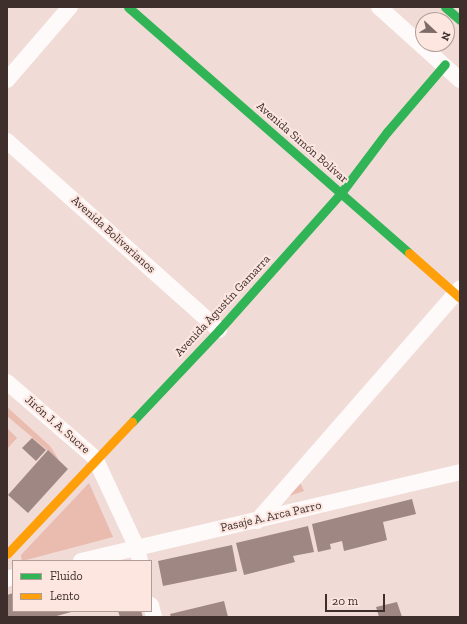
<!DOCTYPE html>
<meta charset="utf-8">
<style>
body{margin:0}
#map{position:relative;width:467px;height:624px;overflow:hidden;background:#f0dbd6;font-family:"Zilla Slab",serif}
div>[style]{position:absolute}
.green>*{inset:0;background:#eabbaf}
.building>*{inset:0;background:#9f8883}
.street>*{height:16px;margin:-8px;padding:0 8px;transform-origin:8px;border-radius:8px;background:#fdfaf9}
.fast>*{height:9px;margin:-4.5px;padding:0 4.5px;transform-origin:4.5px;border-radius:4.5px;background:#30b455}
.slow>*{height:9px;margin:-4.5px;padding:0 4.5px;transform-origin:4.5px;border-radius:4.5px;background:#ff9f0a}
span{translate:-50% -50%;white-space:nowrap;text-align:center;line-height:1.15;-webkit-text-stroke:4px #fde6e0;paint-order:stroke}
.street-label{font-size:12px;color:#3e2f2c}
.frame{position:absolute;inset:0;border:8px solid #3e2f2c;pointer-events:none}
.legend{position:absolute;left:12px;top:560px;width:140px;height:52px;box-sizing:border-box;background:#fde6e0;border:1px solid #b19d98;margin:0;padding:5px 7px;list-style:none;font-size:12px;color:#3e2f2c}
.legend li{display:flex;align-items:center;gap:8px;height:20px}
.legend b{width:20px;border:1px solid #b19d98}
.north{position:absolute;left:415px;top:12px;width:40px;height:40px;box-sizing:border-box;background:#fde6e0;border:1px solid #b19d98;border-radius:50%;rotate:112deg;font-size:11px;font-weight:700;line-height:16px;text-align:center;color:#3e2f2c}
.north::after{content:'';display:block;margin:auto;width:14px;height:18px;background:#7c6b68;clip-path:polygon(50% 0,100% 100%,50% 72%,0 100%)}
.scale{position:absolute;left:325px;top:594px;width:60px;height:18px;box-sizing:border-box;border:2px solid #3e2f2c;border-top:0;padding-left:5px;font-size:12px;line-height:14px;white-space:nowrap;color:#3e2f2c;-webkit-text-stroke:3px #fde6e0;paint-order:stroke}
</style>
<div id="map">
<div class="green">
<i style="clip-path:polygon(7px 407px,50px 446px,59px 460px,7px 416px)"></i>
<i style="clip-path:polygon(7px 428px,17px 438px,7px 449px)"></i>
<i style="clip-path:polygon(297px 476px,304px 491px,274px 501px)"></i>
<i style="clip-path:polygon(89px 483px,113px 537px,22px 561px,21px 555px)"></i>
</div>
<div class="building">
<i style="clip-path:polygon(32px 438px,46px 450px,36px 461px,22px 448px)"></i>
<i style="clip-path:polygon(48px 450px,68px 469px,28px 513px,8px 495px)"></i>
<i style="clip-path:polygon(412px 499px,416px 514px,383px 522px,387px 540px,344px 551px,342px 541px,330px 544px,331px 549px,318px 552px,312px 524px)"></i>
<i style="clip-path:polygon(308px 526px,314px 552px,293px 556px,295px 562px,244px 575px,236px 543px)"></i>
<i style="clip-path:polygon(232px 545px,237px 571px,163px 586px,158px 561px)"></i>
<i style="clip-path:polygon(13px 593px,13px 611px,75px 611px,53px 617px,7px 617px,7px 595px)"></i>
<i style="clip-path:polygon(224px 601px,228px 617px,171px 617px,170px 614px)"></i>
<i style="clip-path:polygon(397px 602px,402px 617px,379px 617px,376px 607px)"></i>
<i style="clip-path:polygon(118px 611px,141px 611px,143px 617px,120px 617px)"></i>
</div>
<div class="street">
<i style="left:379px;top:7px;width:109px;rotate:42deg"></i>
<i style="left:7px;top:80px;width:96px;rotate:-49.2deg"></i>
<i style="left:7px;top:141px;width:284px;rotate:41.7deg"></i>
<i style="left:7px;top:382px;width:116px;rotate:40.8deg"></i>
<i style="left:95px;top:458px;width:99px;rotate:65deg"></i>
<i style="left:137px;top:548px;width:13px;rotate:77deg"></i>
<i style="left:257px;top:521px;width:309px;rotate:-48.9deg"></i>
<i style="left:81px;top:561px;width:389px;rotate:-13.2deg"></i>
<i style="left:7px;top:579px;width:6px;rotate:-18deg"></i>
<i style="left:151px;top:605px;width:12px;rotate:76deg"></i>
</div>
<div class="fast">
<i style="left:128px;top:7px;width:373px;rotate:41.2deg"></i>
<i style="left:445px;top:7px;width:20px;rotate:41deg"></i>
<i style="left:132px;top:422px;width:127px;rotate:-46.6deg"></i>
<i style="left:219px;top:330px;width:183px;rotate:-48.3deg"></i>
<i style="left:341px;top:193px;width:76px;rotate:-53deg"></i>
<i style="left:387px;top:132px;width:89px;rotate:-49.5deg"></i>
</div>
<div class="slow">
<i style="left:409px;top:253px;width:68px;rotate:41.4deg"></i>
<i style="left:7px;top:554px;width:182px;rotate:-46.6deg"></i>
</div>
<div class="street-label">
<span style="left:302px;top:143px;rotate:41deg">Avenida Simón Bolívar</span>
<span style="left:113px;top:235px;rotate:42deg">Avenida Bolivarianos</span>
<span style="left:223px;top:306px;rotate:-47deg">Avenida Agustín Gamarra</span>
<span style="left:57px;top:425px;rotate:41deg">Jirón J. A. Sucre</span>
<span style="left:271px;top:517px;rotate:-13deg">Pasaje A. Arca Parro</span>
</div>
<div class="frame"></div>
<ul class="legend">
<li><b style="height:5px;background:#30b455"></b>Fluido</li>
<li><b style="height:5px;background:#ff9f0a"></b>Lento</li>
</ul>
<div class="north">N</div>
<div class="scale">20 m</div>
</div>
